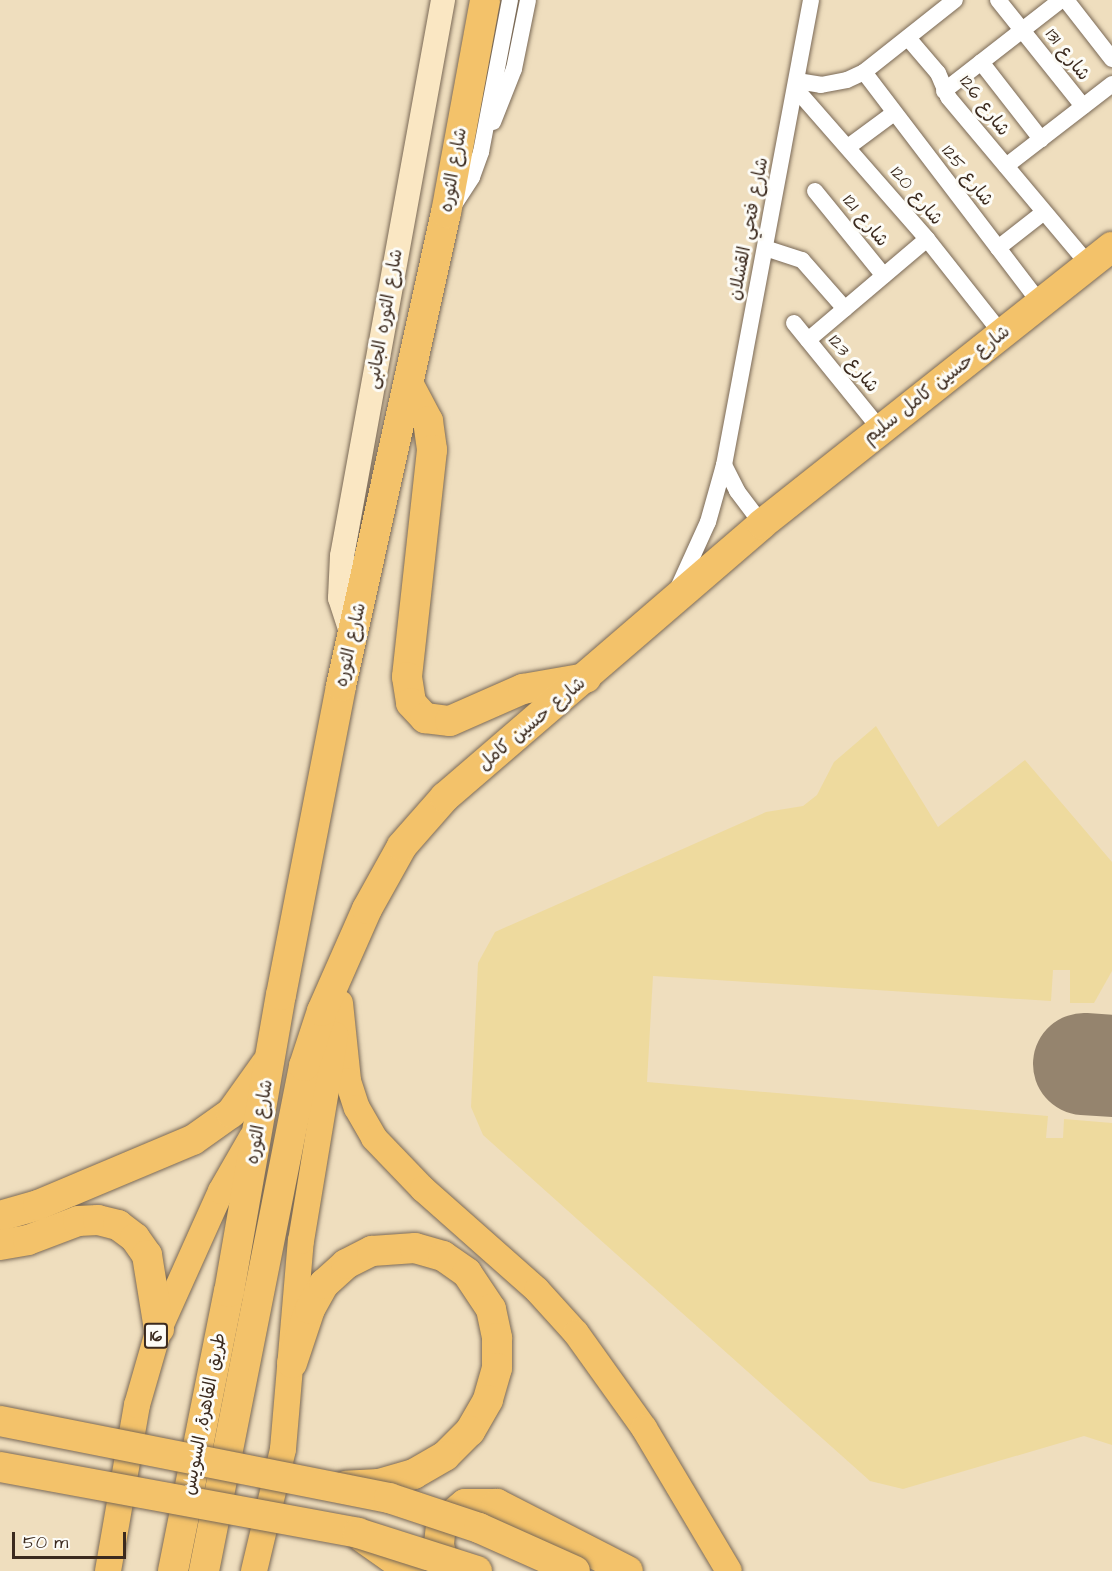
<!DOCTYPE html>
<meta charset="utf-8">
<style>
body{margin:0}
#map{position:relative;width:1112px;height:1571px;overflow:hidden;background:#efdebe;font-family:"Architects Daughter","Playpen Sans Arabic",sans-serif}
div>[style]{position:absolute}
.sand>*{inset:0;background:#eeda9e}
.runway>*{height:102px;margin:-51px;padding:0 51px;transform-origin:51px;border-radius:51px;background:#95846e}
.roads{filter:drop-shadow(0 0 2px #7a6956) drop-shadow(0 0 2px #7a6956)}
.street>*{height:16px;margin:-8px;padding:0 8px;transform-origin:8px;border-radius:8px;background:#fff}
.secondary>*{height:24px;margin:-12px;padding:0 12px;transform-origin:12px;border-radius:12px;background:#fae7c3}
.primary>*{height:26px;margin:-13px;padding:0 13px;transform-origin:13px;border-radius:13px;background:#f3c26a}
.highway>*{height:30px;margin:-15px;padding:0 15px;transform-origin:15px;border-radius:15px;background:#f3c26a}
.bridges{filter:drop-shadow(0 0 2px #7a6956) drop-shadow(0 0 2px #7a6956)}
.highway-bridge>*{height:30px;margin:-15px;padding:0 15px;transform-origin:15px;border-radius:15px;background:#f3c26a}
span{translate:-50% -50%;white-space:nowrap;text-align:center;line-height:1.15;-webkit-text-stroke:6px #fdfcf7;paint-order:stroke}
.shield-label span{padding:2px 4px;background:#fdfcf7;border:2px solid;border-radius:4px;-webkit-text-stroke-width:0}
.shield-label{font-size:16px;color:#3b2a1e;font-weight:700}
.street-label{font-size:18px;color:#3b2a1e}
.scale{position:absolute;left:12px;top:1532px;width:114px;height:27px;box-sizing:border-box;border:3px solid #3b2a1e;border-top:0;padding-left:8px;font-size:18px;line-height:21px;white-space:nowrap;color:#3b2a1e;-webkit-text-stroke:4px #fdfcf7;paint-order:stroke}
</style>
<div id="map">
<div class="sand">
<i style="clip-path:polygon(876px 726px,938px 827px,1025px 760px,1112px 862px,1112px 971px,1094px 1003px,1070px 1003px,1070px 970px,1053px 970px,1051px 1001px,653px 976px,647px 1082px,1048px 1116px,1046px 1138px,1063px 1138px,1064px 1119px,1112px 1123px,1112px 1445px,1084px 1436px,903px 1489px,870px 1481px,483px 1135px,471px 1107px,478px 963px,495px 932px,766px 812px,803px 806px,817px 795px,834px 762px)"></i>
</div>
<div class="runway">
<i style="left:1084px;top:1064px;width:28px;rotate:4deg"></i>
</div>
<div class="roads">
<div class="street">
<i style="left:998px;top:0;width:136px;rotate:51.3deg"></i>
<i style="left:1066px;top:0;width:75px;rotate:52.1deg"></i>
<i style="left:908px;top:38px;width:46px;rotate:49.4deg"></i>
<i style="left:938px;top:73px;width:26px;rotate:67deg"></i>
<i style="left:948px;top:97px;width:219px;rotate:50deg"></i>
<i style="left:981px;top:62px;width:98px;rotate:52.1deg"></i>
<i style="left:864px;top:72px;width:290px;rotate:52.7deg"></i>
<i style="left:797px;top:81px;width:24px;rotate:9deg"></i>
<i style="left:821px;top:85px;width:26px;rotate:-11deg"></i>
<i style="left:847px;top:80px;width:19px;rotate:-25deg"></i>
<i style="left:864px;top:72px;width:116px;rotate:-38.4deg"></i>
<i style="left:795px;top:88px;width:201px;rotate:48.8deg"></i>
<i style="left:927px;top:239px;width:121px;rotate:51.7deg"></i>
<i style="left:944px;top:91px;width:148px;rotate:-37.9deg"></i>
<i style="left:493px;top:122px;width:57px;rotate:-68.4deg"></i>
<i style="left:514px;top:69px;width:70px;rotate:-78.5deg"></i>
<i style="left:848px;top:147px;width:57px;rotate:-36.5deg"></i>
<i style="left:1006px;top:166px;width:134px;rotate:-37.7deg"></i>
<i style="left:815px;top:191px;width:109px;rotate:50.9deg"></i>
<i style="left:454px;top:205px;width:33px;rotate:-57deg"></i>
<i style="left:472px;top:177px;width:27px;rotate:-70deg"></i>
<i style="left:481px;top:152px;width:155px;rotate:-79.2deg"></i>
<i style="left:765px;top:248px;width:39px;rotate:18deg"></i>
<i style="left:802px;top:260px;width:65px;rotate:48.7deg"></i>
<i style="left:998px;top:248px;width:58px;rotate:-38deg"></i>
<i style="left:794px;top:323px;width:138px;rotate:50.9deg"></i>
<i style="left:808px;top:340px;width:156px;rotate:-40.3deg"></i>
<i style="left:724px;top:465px;width:29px;rotate:63deg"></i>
<i style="left:737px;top:491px;width:41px;rotate:52.9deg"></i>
<i style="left:678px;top:588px;width:72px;rotate:-65.6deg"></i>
<i style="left:708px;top:522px;width:59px;rotate:-74.3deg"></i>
<i style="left:724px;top:465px;width:473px;rotate:-79.4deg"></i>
</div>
<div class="secondary">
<i style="left:353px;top:638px;width:42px;rotate:-108deg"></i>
<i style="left:340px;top:598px;width:42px;rotate:-87.3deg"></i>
<i style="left:342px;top:556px;width:565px;rotate:-79.7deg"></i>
</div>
<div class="primary">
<i style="left:340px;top:1003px;width:78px;rotate:84.1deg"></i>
<i style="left:348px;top:1081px;width:28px;rotate:72deg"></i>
<i style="left:357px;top:1108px;width:34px;rotate:60deg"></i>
<i style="left:374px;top:1138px;width:71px;rotate:46.1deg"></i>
<i style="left:423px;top:1189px;width:152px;rotate:41.5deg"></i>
<i style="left:537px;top:1290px;width:58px;rotate:47.8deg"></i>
<i style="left:576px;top:1333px;width:117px;rotate:54.4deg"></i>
<i style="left:644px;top:1428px;width:166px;rotate:59.3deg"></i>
<i style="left:108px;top:1571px;width:169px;rotate:-80.1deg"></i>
<i style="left:137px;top:1405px;width:79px;rotate:-73.9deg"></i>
<i style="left:159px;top:1329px;width:151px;rotate:-65.8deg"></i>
<i style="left:221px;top:1191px;width:62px;rotate:-60.1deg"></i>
<i style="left:254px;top:1571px;width:125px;rotate:-76.6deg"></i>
<i style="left:283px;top:1449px;width:209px;rotate:-85.1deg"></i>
<i style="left:301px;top:1241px;width:209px;rotate:-80.6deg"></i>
</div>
<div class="highway">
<i style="left:409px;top:385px;width:41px;rotate:62.2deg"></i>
<i style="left:428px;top:421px;width:29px;rotate:82deg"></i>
<i style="left:432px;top:450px;width:228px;rotate:96.3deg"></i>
<i style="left:407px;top:677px;width:26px;rotate:81deg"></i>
<i style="left:411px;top:703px;width:21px;rotate:47deg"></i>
<i style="left:425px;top:718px;width:25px;rotate:7deg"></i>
<i style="left:450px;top:721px;width:80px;rotate:-23.7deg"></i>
<i style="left:523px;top:689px;width:64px;rotate:-9.9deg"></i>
<i style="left:0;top:1216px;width:40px;rotate:-16deg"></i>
<i style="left:38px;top:1205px;width:168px;rotate:-22.8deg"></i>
<i style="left:193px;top:1140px;width:47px;rotate:-35.4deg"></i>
<i style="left:231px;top:1113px;width:60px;rotate:-54.5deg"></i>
<i style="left:0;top:1245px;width:28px;rotate:-10deg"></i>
<i style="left:28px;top:1240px;width:53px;rotate:-20.8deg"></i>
<i style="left:78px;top:1221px;width:20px;rotate:-3deg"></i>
<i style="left:98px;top:1220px;width:21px;rotate:14deg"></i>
<i style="left:118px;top:1225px;width:21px;rotate:37deg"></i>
<i style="left:135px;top:1238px;width:21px;rotate:55deg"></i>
<i style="left:147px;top:1255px;width:75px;rotate:80.8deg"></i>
<i style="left:292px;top:1363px;width:57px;rotate:-71.6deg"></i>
<i style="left:310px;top:1309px;width:29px;rotate:-61deg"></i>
<i style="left:324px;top:1284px;width:30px;rotate:-42deg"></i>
<i style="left:346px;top:1264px;width:29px;rotate:-27deg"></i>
<i style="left:372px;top:1251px;width:43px;rotate:-4deg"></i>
<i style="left:415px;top:1248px;width:29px;rotate:16deg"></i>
<i style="left:443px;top:1256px;width:29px;rotate:35deg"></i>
<i style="left:467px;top:1273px;width:43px;rotate:56.3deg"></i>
<i style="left:491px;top:1309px;width:30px;rotate:78deg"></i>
<i style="left:497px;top:1338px;width:30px;rotate:90deg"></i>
<i style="left:497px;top:1368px;width:33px;rotate:106deg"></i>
<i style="left:488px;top:1400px;width:36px;rotate:120deg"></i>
<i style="left:470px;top:1431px;width:35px;rotate:135deg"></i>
<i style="left:445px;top:1456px;width:36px;rotate:150deg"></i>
<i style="left:414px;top:1474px;width:36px;rotate:164deg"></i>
<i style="left:379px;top:1484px;width:33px;rotate:177deg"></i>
<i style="left:362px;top:1537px;width:59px;rotate:35.3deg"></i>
<i style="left:173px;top:1571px;width:285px;rotate:-78.7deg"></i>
<i style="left:229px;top:1292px;width:302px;rotate:-80.1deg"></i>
<i style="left:281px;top:995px;width:315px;rotate:-79deg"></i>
<i style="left:341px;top:686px;width:485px;rotate:-77.5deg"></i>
<i style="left:446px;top:213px;width:217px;rotate:-79.6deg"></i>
<i style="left:204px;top:1571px;width:515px;rotate:-78.8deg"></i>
<i style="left:304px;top:1066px;width:58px;rotate:-71.9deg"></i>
<i style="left:322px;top:1011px;width:111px;rotate:-66.2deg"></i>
<i style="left:367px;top:909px;width:72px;rotate:-60.9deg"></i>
<i style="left:402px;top:846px;width:65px;rotate:-48.7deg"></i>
<i style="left:445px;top:797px;width:418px;rotate:-40.7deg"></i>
<i style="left:762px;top:524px;width:446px;rotate:-38.4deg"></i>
<i style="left:445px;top:1571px;width:28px;rotate:-103deg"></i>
<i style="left:439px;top:1544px;width:20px;rotate:-84deg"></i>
<i style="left:441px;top:1524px;width:31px;rotate:-40deg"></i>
<i style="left:465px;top:1504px;width:32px"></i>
<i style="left:497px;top:1504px;width:147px;rotate:27.1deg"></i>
</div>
</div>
<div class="bridges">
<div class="highway-bridge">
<i style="left:0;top:1421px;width:397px;rotate:11.2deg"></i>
<i style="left:389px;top:1498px;width:95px;rotate:18.4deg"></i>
<i style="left:479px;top:1528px;width:105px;rotate:24.1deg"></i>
<i style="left:0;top:1467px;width:364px;rotate:10.4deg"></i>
<i style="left:358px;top:1533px;width:125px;rotate:17.7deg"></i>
</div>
</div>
<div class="shield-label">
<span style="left:156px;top:1336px">16</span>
</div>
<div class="street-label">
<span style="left:1067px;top:55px;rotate:52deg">شارع 131</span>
<span style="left:984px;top:106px;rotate:53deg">شارع 126</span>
<span style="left:454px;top:170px;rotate:-80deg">شارع الثوره</span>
<span style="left:967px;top:176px;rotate:52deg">شارع 125</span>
<span style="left:916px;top:196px;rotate:50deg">شارع 120</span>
<span style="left:865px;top:221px;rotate:51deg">شارع 121</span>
<span style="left:749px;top:229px;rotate:-79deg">شارع فتحي القشلان</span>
<span style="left:385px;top:319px;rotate:-80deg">شارع الثوره الجانبى</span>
<span style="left:853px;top:364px;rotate:51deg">شارع 123</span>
<span style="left:937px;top:385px;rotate:-38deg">شارع حسين كامل سليم</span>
<span style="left:351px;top:645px;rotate:-77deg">شارع الثوره</span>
<span style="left:532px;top:724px;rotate:-40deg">شارع حسين كامل</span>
<span style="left:260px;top:1122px;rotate:-80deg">شارع الثوره</span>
<span style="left:205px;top:1414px;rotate:-79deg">طريق القاهرة, السويس</span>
</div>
<div class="scale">50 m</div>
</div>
